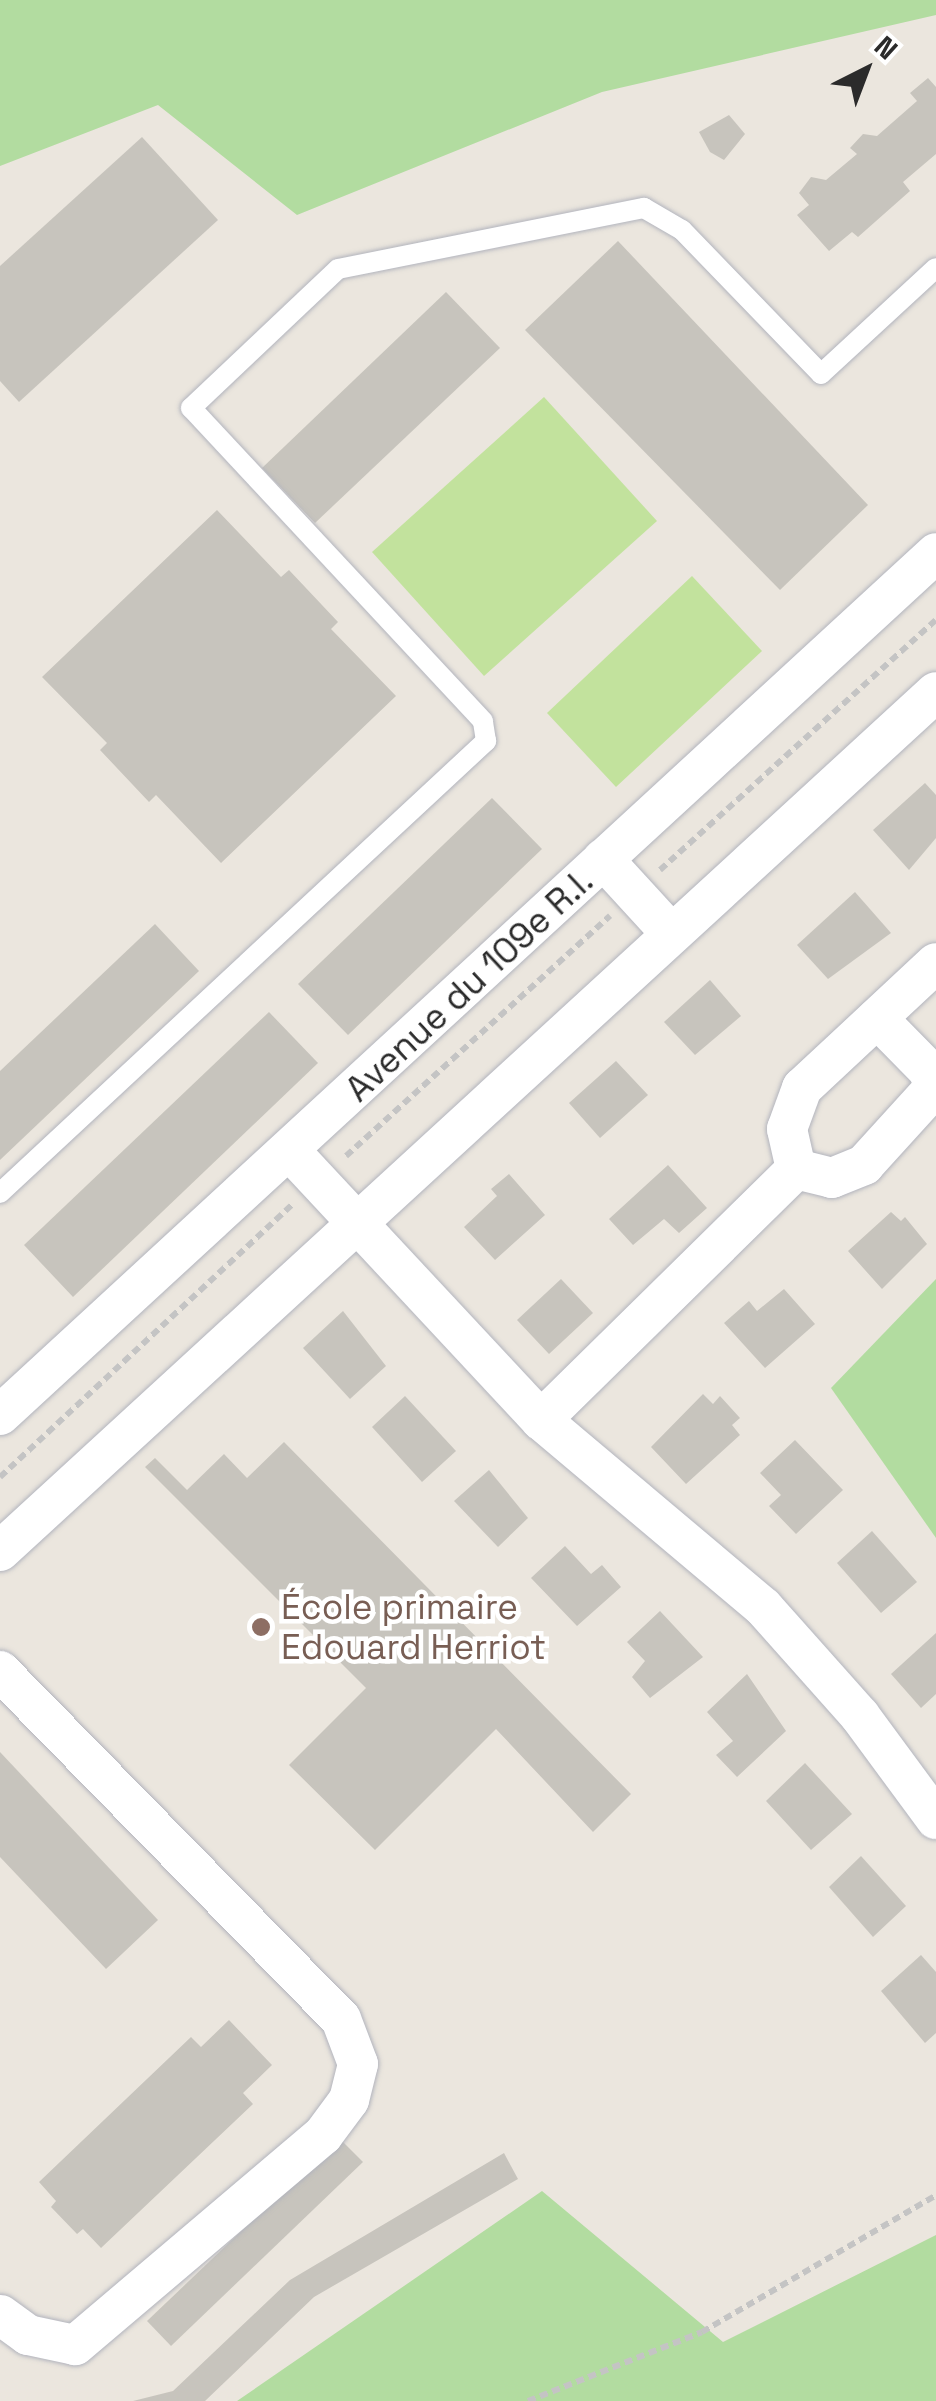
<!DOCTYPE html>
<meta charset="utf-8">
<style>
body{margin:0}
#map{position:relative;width:936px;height:2401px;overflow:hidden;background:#ebe6de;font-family:"Space Grotesk",sans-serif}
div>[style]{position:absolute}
.green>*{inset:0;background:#b2dca0}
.pitch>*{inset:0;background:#c2e29d}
.building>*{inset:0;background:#c7c4bd}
.path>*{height:6px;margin-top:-3px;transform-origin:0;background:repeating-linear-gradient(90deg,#c4c4c4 0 8px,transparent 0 13px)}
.roads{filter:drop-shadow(0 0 2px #b2b4bd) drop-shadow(0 0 2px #b2b4bd)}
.lane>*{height:20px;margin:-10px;padding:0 10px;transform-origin:10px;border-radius:10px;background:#fff}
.street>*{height:40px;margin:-20px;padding:0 20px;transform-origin:20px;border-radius:20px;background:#fff}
.dots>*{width:28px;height:28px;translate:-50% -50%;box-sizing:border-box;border:5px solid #fff;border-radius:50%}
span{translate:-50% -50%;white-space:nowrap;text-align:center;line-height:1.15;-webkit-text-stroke:9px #fff;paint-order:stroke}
.street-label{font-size:35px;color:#2b2b2b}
.education-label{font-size:35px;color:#785e54}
.left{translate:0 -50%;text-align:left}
.north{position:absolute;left:816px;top:20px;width:100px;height:100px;-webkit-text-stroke:8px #fff;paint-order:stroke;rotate:42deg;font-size:28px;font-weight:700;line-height:40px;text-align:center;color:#2b2b2b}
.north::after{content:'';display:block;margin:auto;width:35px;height:45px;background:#2b2b2b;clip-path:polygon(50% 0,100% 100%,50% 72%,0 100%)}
</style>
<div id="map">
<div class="green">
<i style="clip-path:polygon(0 0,936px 0,936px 15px,602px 92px,297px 215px,158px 105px,0 166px)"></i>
<i style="clip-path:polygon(936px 1279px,936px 1538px,831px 1388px)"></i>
<i style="clip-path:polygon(542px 2191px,723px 2342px,936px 2235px,936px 2401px,237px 2401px)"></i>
</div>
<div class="pitch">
<i style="clip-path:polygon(544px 397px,657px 521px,484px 676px,372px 552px)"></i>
<i style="clip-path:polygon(692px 576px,762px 651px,616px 787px,547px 713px)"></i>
</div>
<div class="building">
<i style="clip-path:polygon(928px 78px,936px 87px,936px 154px,903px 182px,910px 191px,858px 237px,852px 232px,829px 251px,797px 215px,809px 205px,799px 193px,811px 177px,826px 180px,857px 154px,850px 148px,863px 134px,877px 136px,917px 101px,910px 93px)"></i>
<i style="clip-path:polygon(729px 115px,745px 134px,724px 160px,710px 152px,699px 132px)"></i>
<i style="clip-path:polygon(142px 137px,218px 220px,19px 402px,0 381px,0 266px)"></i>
<i style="clip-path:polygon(618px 241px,868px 505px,780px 590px,525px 330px)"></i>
<i style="clip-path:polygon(446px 292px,500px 348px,315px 523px,262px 468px)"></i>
<i style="clip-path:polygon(217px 510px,281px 577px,289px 570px,338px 622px,331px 629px,396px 696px,221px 863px,156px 795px,149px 802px,100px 750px,107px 743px,42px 677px)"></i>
<i style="clip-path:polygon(925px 783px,936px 795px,936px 838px,909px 870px,873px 830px)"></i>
<i style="clip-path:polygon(492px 798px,542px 849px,348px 1035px,298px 984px)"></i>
<i style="clip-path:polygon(855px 892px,891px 933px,828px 979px,797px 945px)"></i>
<i style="clip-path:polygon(155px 924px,199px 971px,0 1160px,0 1071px)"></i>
<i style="clip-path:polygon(710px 980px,741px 1016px,695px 1055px,664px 1022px)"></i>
<i style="clip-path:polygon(269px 1012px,318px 1063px,73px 1297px,24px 1245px)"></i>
<i style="clip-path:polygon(616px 1061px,648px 1095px,600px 1138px,569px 1103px)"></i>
<i style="clip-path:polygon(668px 1165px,707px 1208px,679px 1233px,664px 1219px,633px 1245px,609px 1219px)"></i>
<i style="clip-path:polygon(509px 1174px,545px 1215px,495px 1260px,464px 1227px,497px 1196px,491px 1189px)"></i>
<i style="clip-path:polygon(891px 1212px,901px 1221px,905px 1217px,927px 1244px,882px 1289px,848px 1251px)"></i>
<i style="clip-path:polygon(561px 1279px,593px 1313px,549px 1354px,517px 1320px)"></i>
<i style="clip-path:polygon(784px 1289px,815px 1324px,765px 1368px,724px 1323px,749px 1301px,757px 1311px)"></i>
<i style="clip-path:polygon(343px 1311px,386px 1366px,350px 1399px,303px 1348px)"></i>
<i style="clip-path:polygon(703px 1394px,713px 1404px,720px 1396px,740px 1418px,732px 1425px,740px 1435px,686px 1484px,651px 1447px)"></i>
<i style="clip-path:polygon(405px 1396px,456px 1451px,422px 1482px,372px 1427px)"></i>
<i style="clip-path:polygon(795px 1440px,843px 1490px,796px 1534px,769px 1506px,781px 1495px,760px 1473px)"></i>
<i style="clip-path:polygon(284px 1442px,631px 1794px,593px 1832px,496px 1729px,375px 1850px,289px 1765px,366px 1688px,145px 1467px,155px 1458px,187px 1490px,224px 1454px,247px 1478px)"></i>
<i style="clip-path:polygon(489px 1470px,528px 1518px,498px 1547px,454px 1501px)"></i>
<i style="clip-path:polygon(872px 1531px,917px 1582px,881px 1613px,837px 1563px)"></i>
<i style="clip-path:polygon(565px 1546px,591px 1574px,602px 1565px,621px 1587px,577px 1626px,531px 1578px)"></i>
<i style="clip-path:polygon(660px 1611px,703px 1657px,650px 1698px,632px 1677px,645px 1661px,627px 1642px)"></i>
<i style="clip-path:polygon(936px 1633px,936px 1694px,921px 1708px,891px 1674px)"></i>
<i style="clip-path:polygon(747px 1674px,786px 1731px,737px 1777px,716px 1755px,733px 1741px,707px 1712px)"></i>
<i style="clip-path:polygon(0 1752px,158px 1920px,106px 1969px,0 1857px)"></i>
<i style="clip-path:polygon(805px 1763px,852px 1814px,811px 1850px,766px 1801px)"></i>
<i style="clip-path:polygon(861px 1856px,906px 1906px,873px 1937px,829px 1887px)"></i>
<i style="clip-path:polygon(921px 1955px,936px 1972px,936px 2033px,925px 2043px,881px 1991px)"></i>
<i style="clip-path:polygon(229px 2020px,272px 2065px,243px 2093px,253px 2104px,101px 2248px,83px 2229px,77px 2234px,51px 2207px,56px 2201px,39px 2182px,191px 2037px,201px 2047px)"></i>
<i style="clip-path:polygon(339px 2138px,363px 2162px,171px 2346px,147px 2321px)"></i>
<i style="clip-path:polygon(504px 2153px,518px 2179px,314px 2297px,205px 2401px,133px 2401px,173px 2391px,290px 2280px)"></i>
</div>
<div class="path">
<i style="left:660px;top:870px;width:372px;rotate:-42.2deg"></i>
<i style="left:346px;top:1156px;width:357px;rotate:-42.3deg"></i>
<i style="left:0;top:1477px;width:399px;rotate:-43deg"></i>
<i style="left:528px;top:2401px;width:187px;rotate:-21.6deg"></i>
<i style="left:702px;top:2332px;width:271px;rotate:-30.3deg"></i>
</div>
<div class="roads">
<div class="lane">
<i style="left:0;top:1193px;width:664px;rotate:-42.92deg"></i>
<i style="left:486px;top:741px;width:20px;rotate:-99deg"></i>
<i style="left:483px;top:721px;width:428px;rotate:-133deg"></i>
<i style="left:191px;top:408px;width:202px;rotate:-43.4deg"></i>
<i style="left:338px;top:269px;width:312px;rotate:-11.3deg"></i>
<i style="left:644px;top:208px;width:44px;rotate:30.1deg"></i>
<i style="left:682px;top:230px;width:200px;rotate:46deg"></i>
<i style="left:821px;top:374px;width:156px;rotate:-42.7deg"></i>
</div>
<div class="street">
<i style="left:603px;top:859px;width:99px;rotate:47.5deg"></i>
<i style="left:291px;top:1152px;width:367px;rotate:47deg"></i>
<i style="left:541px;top:1420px;width:290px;rotate:40.1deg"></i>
<i style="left:763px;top:1607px;width:146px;rotate:48.3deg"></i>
<i style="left:860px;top:1716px;width:128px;rotate:53.6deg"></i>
<i style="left:796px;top:1169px;width:37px;rotate:14deg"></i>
<i style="left:832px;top:1178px;width:35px;rotate:-22deg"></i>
<i style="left:864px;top:1165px;width:104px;rotate:-47.7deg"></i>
<i style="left:934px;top:1088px;width:18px;rotate:-106deg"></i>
<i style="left:929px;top:1071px;width:74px;rotate:-134.5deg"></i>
<i style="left:0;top:1415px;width:1272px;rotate:-42.64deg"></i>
<i style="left:541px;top:1420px;width:358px;rotate:-44.5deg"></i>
<i style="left:796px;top:1169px;width:41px;rotate:-102.7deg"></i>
<i style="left:787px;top:1129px;width:44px;rotate:-69.9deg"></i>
<i style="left:802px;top:1088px;width:183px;rotate:-43deg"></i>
<i style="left:0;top:1551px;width:1270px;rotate:-42.54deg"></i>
<i style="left:0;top:1671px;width:487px;rotate:45.6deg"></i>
<i style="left:341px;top:2019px;width:48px;rotate:69.3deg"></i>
<i style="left:358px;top:2064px;width:37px;rotate:104deg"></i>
<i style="left:349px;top:2100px;width:44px;rotate:126.6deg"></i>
<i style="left:323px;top:2135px;width:325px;rotate:139.7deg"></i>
<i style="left:75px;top:2345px;width:48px;rotate:-168deg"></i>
<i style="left:28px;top:2335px;width:34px;rotate:-144deg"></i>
</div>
</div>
<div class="dots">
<i style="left:261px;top:1627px;background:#8d6e63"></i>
</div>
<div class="street-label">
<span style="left:469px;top:985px;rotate:-43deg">Avenue du 109e R.I.</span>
</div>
<div class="education-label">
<span class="left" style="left:281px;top:1627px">École primaire<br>Edouard Herriot</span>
</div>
<div class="north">N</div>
</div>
